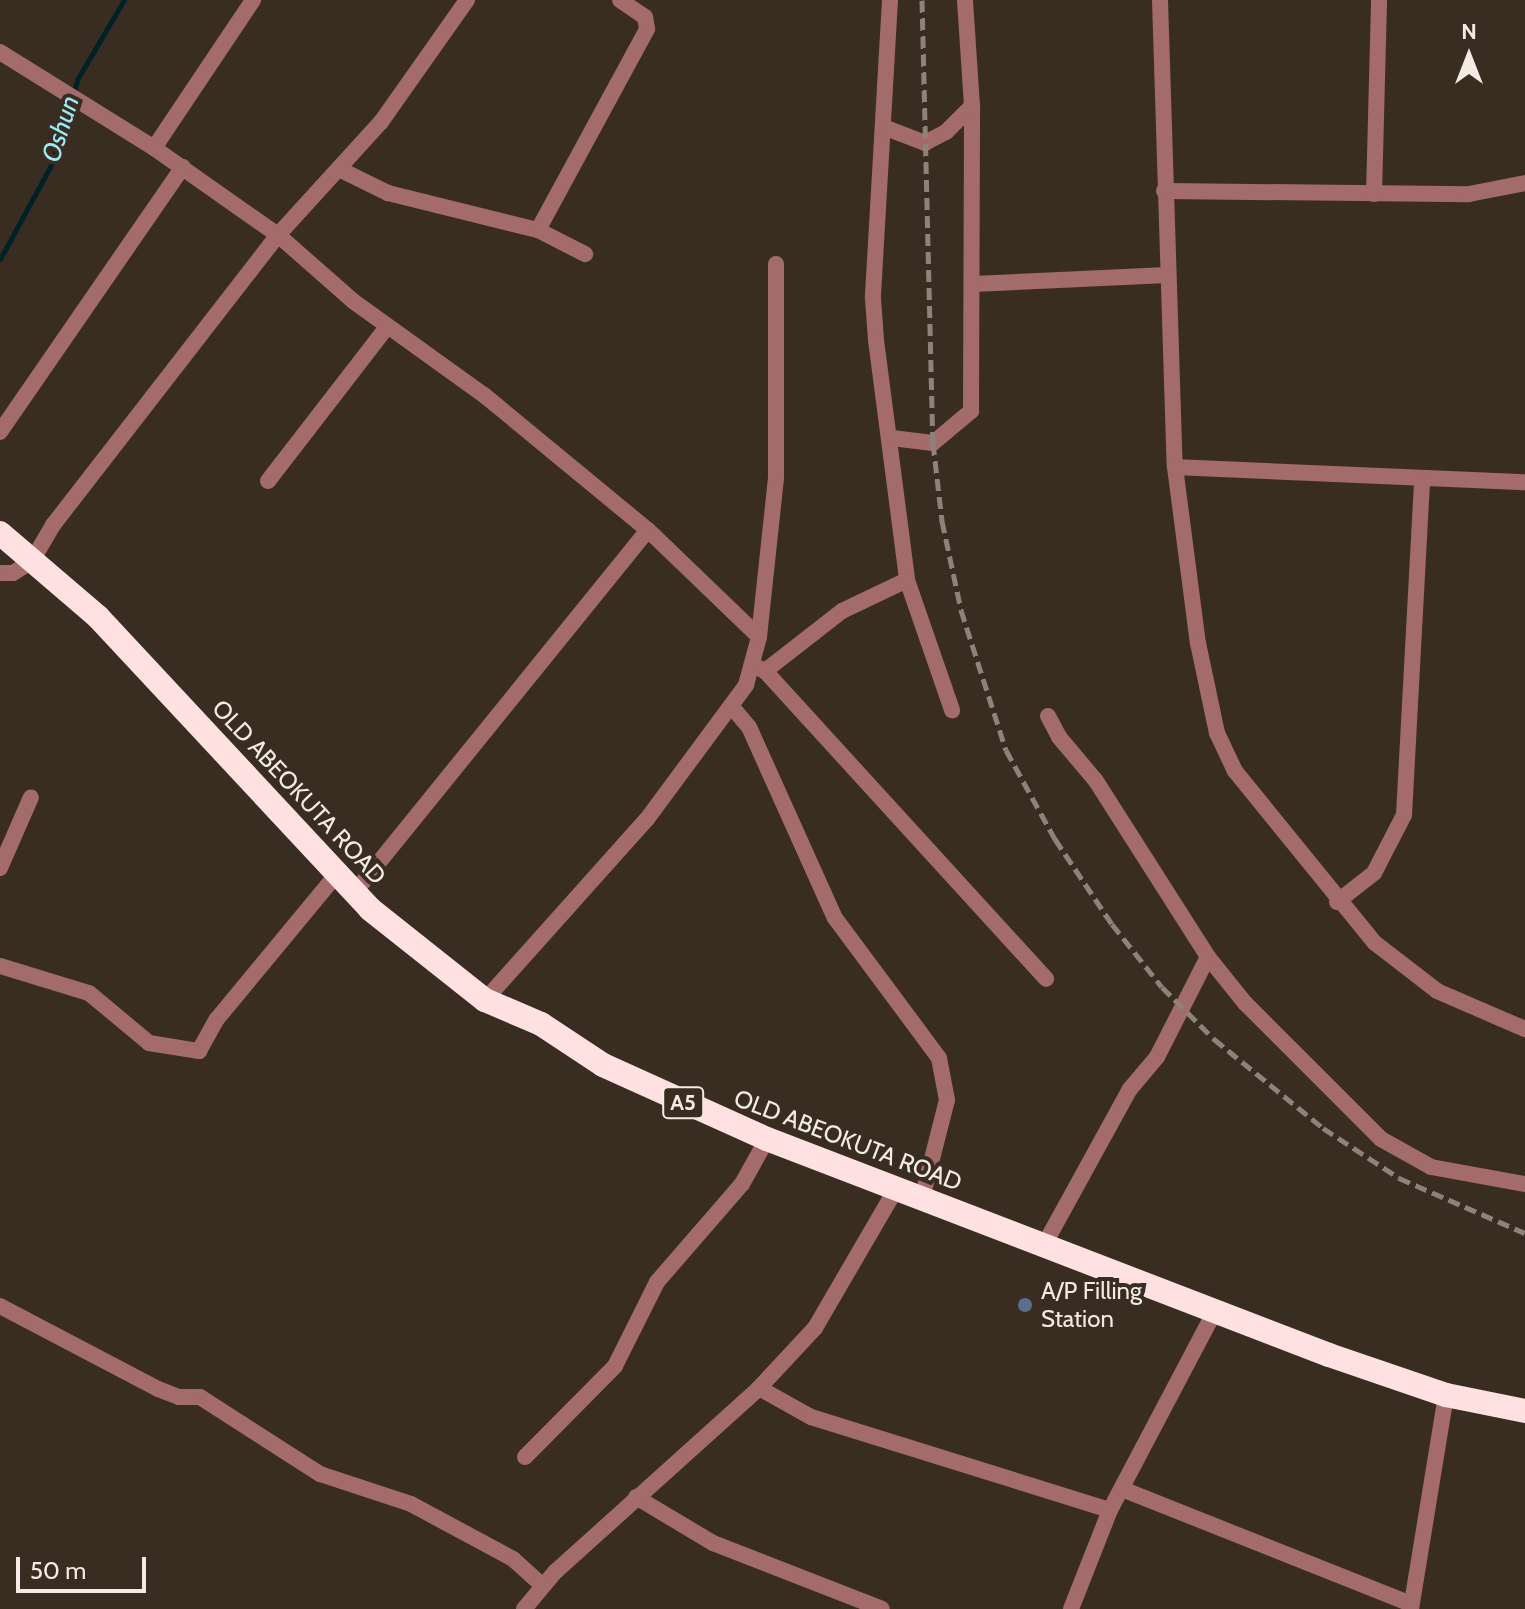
<!DOCTYPE html>
<style>
body{margin:0}
#map{position:relative;width:1525px;height:1609px;overflow:hidden;background:#392d22;font-family:Cabin,sans-serif}
div>[style]{position:absolute}
.stream>*{height:5px;margin:-2.5px;padding:0 2.5px;transform-origin:2.5px;border-radius:2.5px;background:#002126}
.street>*{height:16px;margin:-8px;padding:0 8px;transform-origin:8px;border-radius:8px;background:#a46b6b}
.highway>*{height:24px;margin:-12px;padding:0 12px;transform-origin:12px;border-radius:12px;background:#fee1e0}
.rail>*{height:5px;margin-top:-2.5px;transform-origin:0;background:repeating-linear-gradient(90deg,#8d837a 0 12px,transparent 0 18px)}
.dots>*{width:22px;height:22px;translate:-50% -50%;box-sizing:border-box;border:4px solid #392d22;border-radius:50%}
span{translate:-50% -50%;white-space:nowrap;text-align:center;line-height:1.15;-webkit-text-stroke:8px #392d22;paint-order:stroke}
.shield-label span{padding:2px 6px;background:#392d22;border:2px solid;border-radius:6px;-webkit-text-stroke-width:0}
.shield-label{font-size:22px;color:#f3ebe4;font-weight:700}
.street-label{font-size:24px;color:#f3ebe4}
.poi-label{font-size:24px;color:#f3ebe4}
.left{translate:0 -50%;text-align:left}
.water-label{font-size:26px;color:#9bebf7;font-style:italic}
.north{position:absolute;left:1429px;top:16px;width:80px;height:80px;-webkit-text-stroke:6px #392d22;paint-order:stroke;rotate:0deg;font-size:22px;font-weight:700;line-height:32px;text-align:center;color:#f3ebe4}
.north::after{content:'';display:block;margin:auto;width:28px;height:36px;background:#f3ebe4;clip-path:polygon(50% 0,100% 100%,50% 72%,0 100%)}
.scale{position:absolute;left:16px;top:1557px;width:130px;height:36px;box-sizing:border-box;border:4px solid #f3ebe4;border-top:0;padding-left:10px;font-size:24px;line-height:28px;white-space:nowrap;color:#f3ebe4;-webkit-text-stroke:6px #392d22;paint-order:stroke}
</style>
<div id="map">
<div class="stream">
<i style="left:0;top:259px;width:107px;rotate:-61.5deg"></i>
<i style="left:51px;top:165px;width:91px;rotate:-72.8deg"></i>
<i style="left:78px;top:78px;width:91px;rotate:-59.5deg"></i>
</div>
<div class="street">
<i style="left:890px;top:0;width:299px;rotate:93.3deg"></i>
<i style="left:873px;top:299px;width:41px;rotate:85.8deg"></i>
<i style="left:876px;top:340px;width:242px;rotate:82.6deg"></i>
<i style="left:907px;top:580px;width:138px;rotate:70.9deg"></i>
<i style="left:1160px;top:0;width:467px;rotate:88.2deg"></i>
<i style="left:1175px;top:467px;width:177px;rotate:82.6deg"></i>
<i style="left:1198px;top:643px;width:92px;rotate:78.1deg"></i>
<i style="left:1217px;top:733px;width:42px;rotate:64.7deg"></i>
<i style="left:1235px;top:771px;width:222px;rotate:50.9deg"></i>
<i style="left:1375px;top:943px;width:78px;rotate:37.7deg"></i>
<i style="left:1437px;top:991px;width:96px;rotate:23.4deg"></i>
<i style="left:0;top:52px;width:181px;rotate:31.9deg"></i>
<i style="left:154px;top:148px;width:151px;rotate:35.1deg"></i>
<i style="left:278px;top:235px;width:100px;rotate:41.3deg"></i>
<i style="left:353px;top:301px;width:161px;rotate:35.7deg"></i>
<i style="left:484px;top:395px;width:212px;rotate:39.5deg"></i>
<i style="left:648px;top:530px;width:154px;rotate:43.9deg"></i>
<i style="left:886px;top:128px;width:42px;rotate:21deg"></i>
<i style="left:925px;top:143px;width:24px;rotate:-28deg"></i>
<i style="left:946px;top:132px;width:37px;rotate:-45deg"></i>
<i style="left:154px;top:148px;width:178px;rotate:-56.2deg"></i>
<i style="left:339px;top:169px;width:55px;rotate:26.1deg"></i>
<i style="left:388px;top:193px;width:154px;rotate:13.9deg"></i>
<i style="left:538px;top:230px;width:53px;rotate:27.1deg"></i>
<i style="left:1164px;top:191px;width:305px;rotate:0.6deg"></i>
<i style="left:1469px;top:194px;width:57px;rotate:-11.1deg"></i>
<i style="left:1374px;top:194px;width:194px;rotate:-88.5deg"></i>
<i style="left:538px;top:230px;width:229px;rotate:-61.5deg"></i>
<i style="left:647px;top:29px;width:12px;rotate:-99deg"></i>
<i style="left:645px;top:17px;width:30px;rotate:-146deg"></i>
<i style="left:974px;top:284px;width:193px;rotate:-2.7deg"></i>
<i style="left:0;top:432px;width:322px;rotate:-55.4deg"></i>
<i style="left:892px;top:438px;width:41px;rotate:7deg"></i>
<i style="left:933px;top:443px;width:50px;rotate:-40.1deg"></i>
<i style="left:971px;top:411px;width:305px;rotate:-89.8deg"></i>
<i style="left:972px;top:106px;width:106px;rotate:-93.8deg"></i>
<i style="left:1175px;top:467px;width:350px;rotate:2.5deg"></i>
<i style="left:268px;top:481px;width:195px;rotate:-52.3deg"></i>
<i style="left:0;top:573px;width:13px"></i>
<i style="left:13px;top:573px;width:22px;rotate:-32deg"></i>
<i style="left:32px;top:561px;width:42px;rotate:-59.7deg"></i>
<i style="left:53px;top:525px;width:367px;rotate:-52.2deg"></i>
<i style="left:278px;top:235px;width:153px;rotate:-47.7deg"></i>
<i style="left:381px;top:122px;width:149px;rotate:-54.8deg"></i>
<i style="left:753px;top:665px;width:13px;rotate:27deg"></i>
<i style="left:765px;top:671px;width:417px;rotate:47.6deg"></i>
<i style="left:765px;top:671px;width:98px;rotate:-37.9deg"></i>
<i style="left:842px;top:611px;width:72px;rotate:-25.5deg"></i>
<i style="left:732px;top:707px;width:26px;rotate:50deg"></i>
<i style="left:749px;top:727px;width:209px;rotate:65.8deg"></i>
<i style="left:835px;top:918px;width:174px;rotate:53.4deg"></i>
<i style="left:939px;top:1058px;width:43px;rotate:79.2deg"></i>
<i style="left:947px;top:1100px;width:101px;rotate:104.3deg"></i>
<i style="left:1048px;top:716px;width:24px;rotate:62deg"></i>
<i style="left:1059px;top:737px;width:57px;rotate:49.9deg"></i>
<i style="left:1096px;top:781px;width:209px;rotate:57.5deg"></i>
<i style="left:1208px;top:957px;width:59px;rotate:51.2deg"></i>
<i style="left:1245px;top:1003px;width:192px;rotate:45deg"></i>
<i style="left:1381px;top:1139px;width:57px;rotate:29.2deg"></i>
<i style="left:1431px;top:1167px;width:96px;rotate:10.3deg"></i>
<i style="left:0;top:868px;width:77px;rotate:-66.4deg"></i>
<i style="left:354px;top:893px;width:467px;rotate:-51deg"></i>
<i style="left:1337px;top:902px;width:47px;rotate:-38.1deg"></i>
<i style="left:1374px;top:873px;width:65px;rotate:-62.7deg"></i>
<i style="left:1404px;top:815px;width:335px;rotate:-86.9deg"></i>
<i style="left:0;top:966px;width:93px;rotate:16.9deg"></i>
<i style="left:89px;top:993px;width:78px;rotate:39.8deg"></i>
<i style="left:149px;top:1043px;width:51px;rotate:9.1deg"></i>
<i style="left:199px;top:1051px;width:37px;rotate:-61deg"></i>
<i style="left:217px;top:1019px;width:188px;rotate:-50.4deg"></i>
<i style="left:485px;top:1000px;width:243px;rotate:-48.2deg"></i>
<i style="left:647px;top:819px;width:167px;rotate:-53.5deg"></i>
<i style="left:746px;top:685px;width:50px;rotate:-74.8deg"></i>
<i style="left:759px;top:637px;width:160px;rotate:-83.9deg"></i>
<i style="left:776px;top:478px;width:214px;rotate:-90deg"></i>
<i style="left:1043px;top:1247px;width:180px;rotate:-61.2deg"></i>
<i style="left:1130px;top:1089px;width:42px;rotate:-49.8deg"></i>
<i style="left:1157px;top:1057px;width:112px;rotate:-63deg"></i>
<i style="left:0;top:1306px;width:178px;rotate:27.7deg"></i>
<i style="left:158px;top:1389px;width:22px;rotate:21deg"></i>
<i style="left:179px;top:1397px;width:21px"></i>
<i style="left:200px;top:1397px;width:143px;rotate:32.7deg"></i>
<i style="left:320px;top:1474px;width:96px;rotate:18.2deg"></i>
<i style="left:411px;top:1504px;width:116px;rotate:28.3deg"></i>
<i style="left:513px;top:1559px;width:39px;rotate:42deg"></i>
<i style="left:759px;top:1388px;width:60px;rotate:29.1deg"></i>
<i style="left:811px;top:1417px;width:313px;rotate:17.3deg"></i>
<i style="left:525px;top:1457px;width:128px;rotate:-45.3deg"></i>
<i style="left:615px;top:1366px;width:94px;rotate:-63.4deg"></i>
<i style="left:657px;top:1282px;width:130px;rotate:-49.1deg"></i>
<i style="left:742px;top:1184px;width:51px;rotate:-60.9deg"></i>
<i style="left:1122px;top:1489px;width:311px;rotate:21.7deg"></i>
<i style="left:636px;top:1497px;width:90px;rotate:30.9deg"></i>
<i style="left:713px;top:1543px;width:181px;rotate:21.3deg"></i>
<i style="left:524px;top:1609px;width:48px;rotate:-50deg"></i>
<i style="left:555px;top:1572px;width:275px;rotate:-42deg"></i>
<i style="left:759px;top:1388px;width:82px;rotate:-47deg"></i>
<i style="left:815px;top:1328px;width:161px;rotate:-59.8deg"></i>
<i style="left:1071px;top:1609px;width:106px;rotate:-68.5deg"></i>
<i style="left:1110px;top:1510px;width:223px;rotate:-62.2deg"></i>
<i style="left:1411px;top:1609px;width:217px;rotate:-80.7deg"></i>
</div>
<div class="highway">
<i style="left:0;top:533px;width:129px;rotate:40.6deg"></i>
<i style="left:98px;top:617px;width:399px;rotate:47deg"></i>
<i style="left:370px;top:909px;width:147px;rotate:38.4deg"></i>
<i style="left:485px;top:1000px;width:61px;rotate:23.2deg"></i>
<i style="left:541px;top:1024px;width:74px;rotate:33.5deg"></i>
<i style="left:603px;top:1065px;width:180px;rotate:24.3deg"></i>
<i style="left:767px;top:1139px;width:602px;rotate:21.02deg"></i>
<i style="left:1329px;top:1355px;width:124px;rotate:18.9deg"></i>
<i style="left:1446px;top:1395px;width:81px;rotate:11.4deg"></i>
</div>
<div class="rail">
<i style="left:922px;top:0;width:443px;rotate:88.6deg"></i>
<i style="left:933px;top:443px;width:79px;rotate:83.4deg"></i>
<i style="left:942px;top:521px;width:91px;rotate:77.9deg"></i>
<i style="left:961px;top:610px;width:147px;rotate:72.2deg"></i>
<i style="left:1006px;top:750px;width:102px;rotate:61.2deg"></i>
<i style="left:1055px;top:839px;width:102px;rotate:56.2deg"></i>
<i style="left:1112px;top:924px;width:80px;rotate:51.6deg"></i>
<i style="left:1162px;top:987px;width:74px;rotate:45deg"></i>
<i style="left:1214px;top:1039px;width:141px;rotate:39.2deg"></i>
<i style="left:1323px;top:1128px;width:91px;rotate:33.3deg"></i>
<i style="left:1399px;top:1178px;width:137px;rotate:23.6deg"></i>
</div>
<div class="dots">
<i style="left:1025px;top:1305px;background:#5c6f8a"></i>
</div>
<div class="shield-label">
<span style="left:683px;top:1103px">A5</span>
</div>
<div class="street-label">
<span style="left:299px;top:792px;rotate:47deg">OLD ABEOKUTA ROAD</span>
<span style="left:848px;top:1140px;rotate:21deg">OLD ABEOKUTA ROAD</span>
</div>
<div class="poi-label">
<span class="left" style="left:1041px;top:1305px">A/P Filling<br>Station</span>
</div>
<div class="water-label">
<span style="left:61px;top:129px;rotate:-72deg">Oshun</span>
</div>
<div class="north">N</div>
<div class="scale">50 m</div>
</div>
